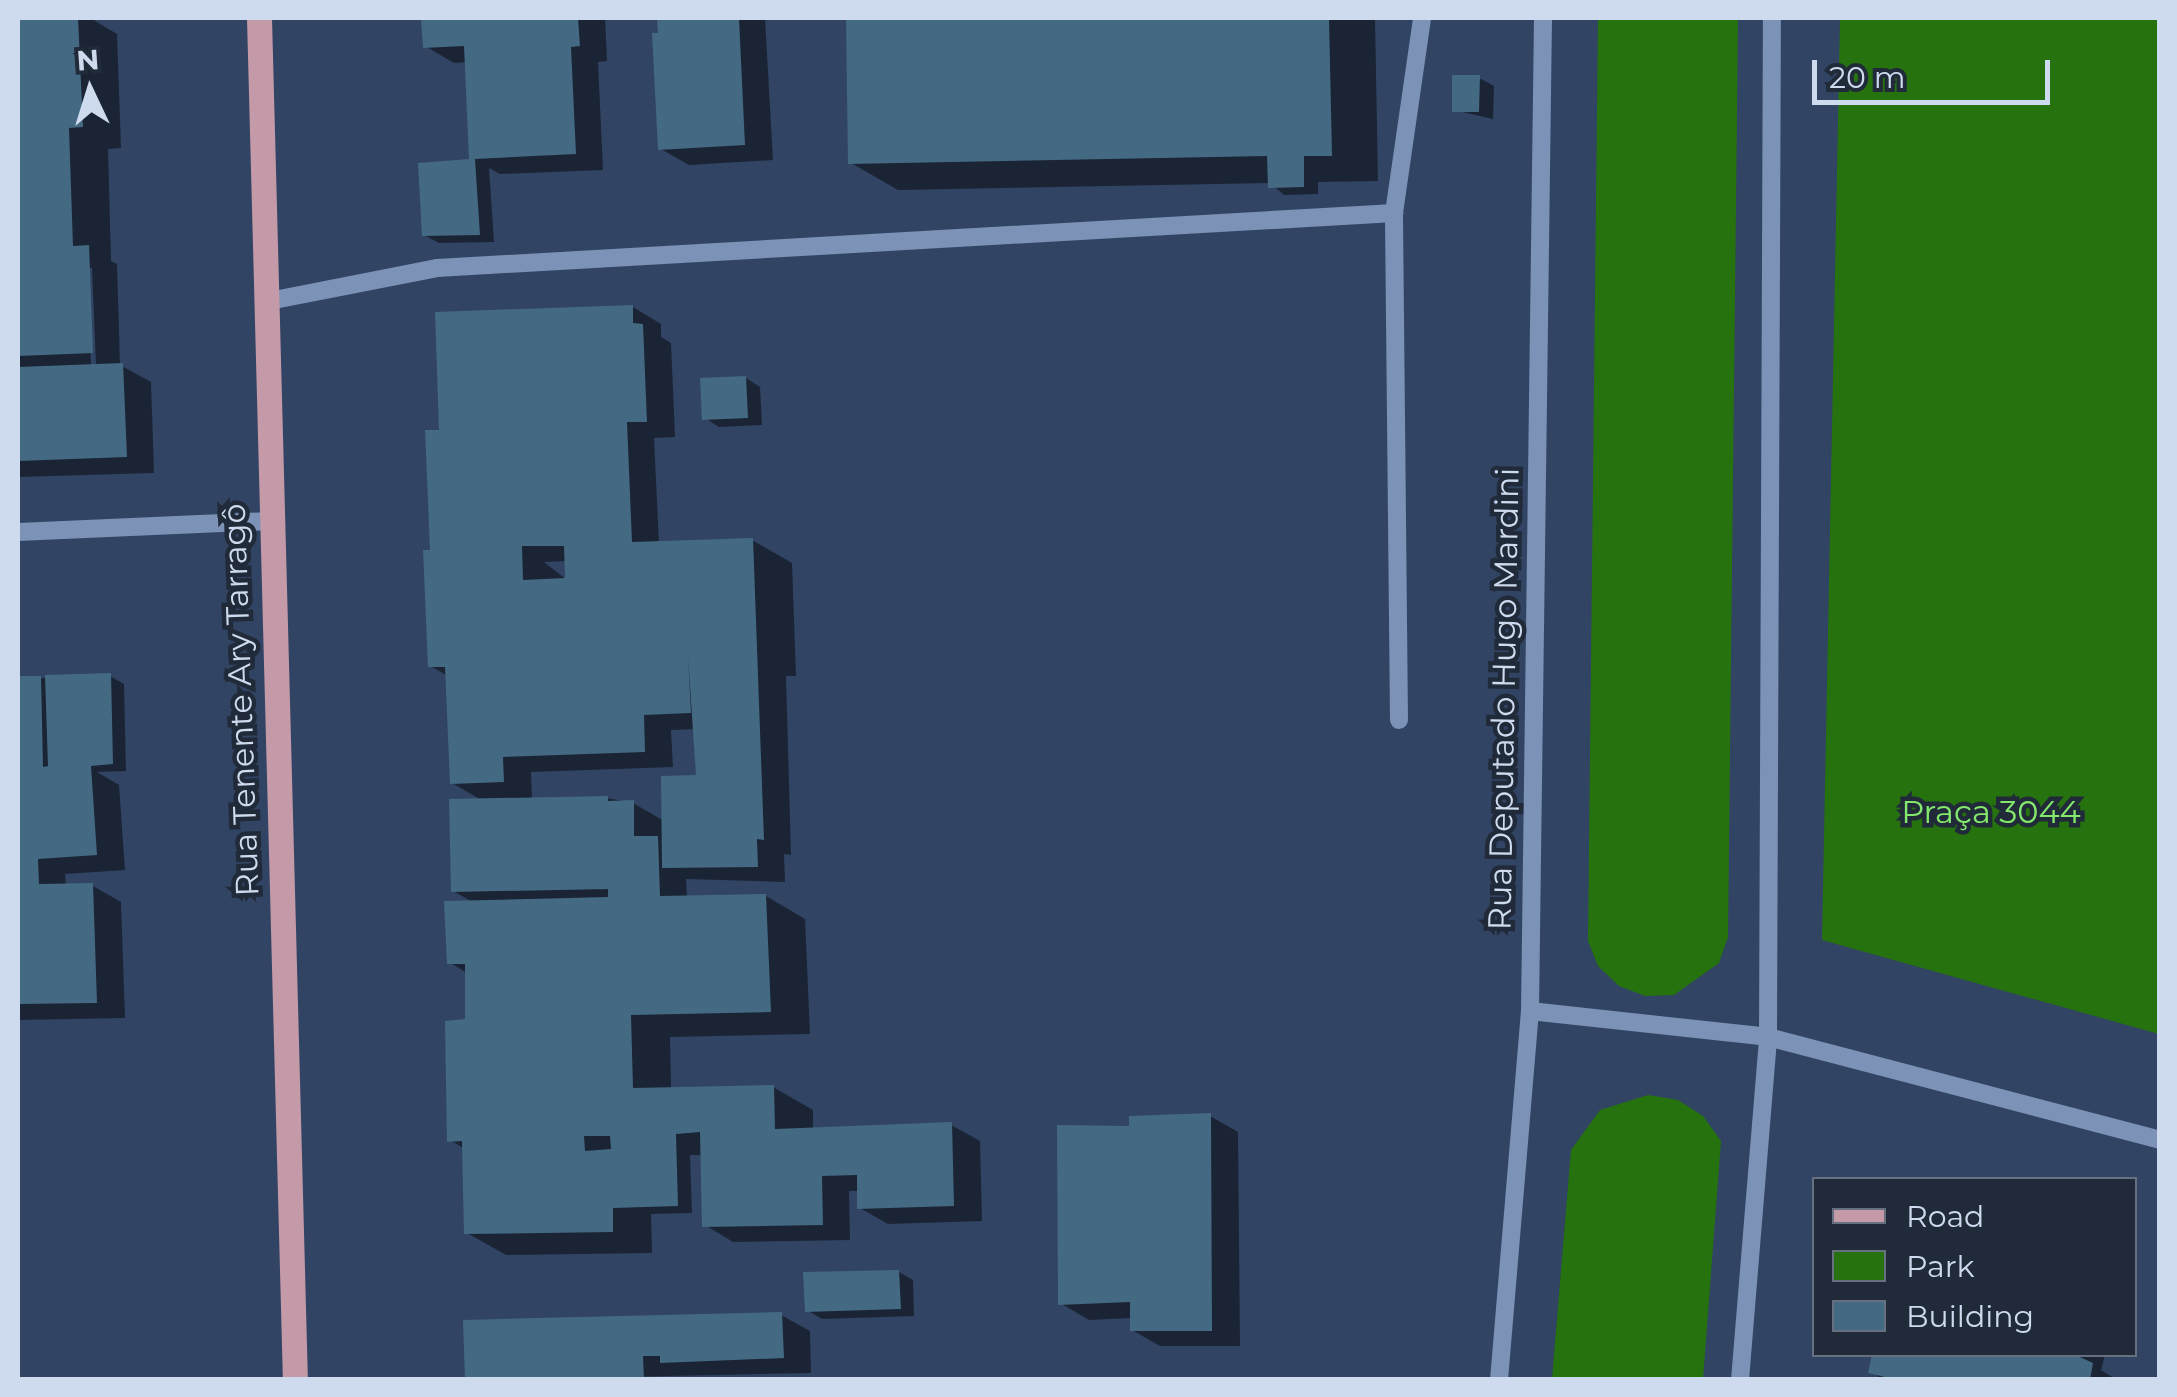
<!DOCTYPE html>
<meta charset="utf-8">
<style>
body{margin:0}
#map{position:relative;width:2177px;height:1397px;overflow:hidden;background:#314463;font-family:Montserrat,sans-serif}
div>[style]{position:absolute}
.green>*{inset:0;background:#26720e}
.shadow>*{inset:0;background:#0007}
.building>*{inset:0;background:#446983}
.minor>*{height:18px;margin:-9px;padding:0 9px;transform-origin:9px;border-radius:9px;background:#7c92b6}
.major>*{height:25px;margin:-12.5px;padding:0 12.5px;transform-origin:12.5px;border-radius:12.5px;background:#c499a8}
span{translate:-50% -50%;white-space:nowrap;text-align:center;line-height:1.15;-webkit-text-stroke:9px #212a39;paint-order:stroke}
.street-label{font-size:32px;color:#cedaed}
.park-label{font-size:32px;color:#83e86c}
.frame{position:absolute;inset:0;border:20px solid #cedaed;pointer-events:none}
.legend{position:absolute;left:1812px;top:1177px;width:325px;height:180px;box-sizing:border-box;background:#212a39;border:2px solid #667081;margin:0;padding:12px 18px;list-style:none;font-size:30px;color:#cedaed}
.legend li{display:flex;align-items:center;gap:20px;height:50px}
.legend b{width:50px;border:2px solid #667081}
.north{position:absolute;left:40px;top:40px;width:100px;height:100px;-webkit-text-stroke:8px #212a39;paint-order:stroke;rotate:356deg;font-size:28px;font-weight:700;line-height:40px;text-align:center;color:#cedaed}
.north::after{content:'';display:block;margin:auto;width:35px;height:45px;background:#cedaed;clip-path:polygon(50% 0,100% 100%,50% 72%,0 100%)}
.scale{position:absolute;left:1812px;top:60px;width:238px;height:45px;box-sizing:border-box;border:5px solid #cedaed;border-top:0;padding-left:12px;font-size:30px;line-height:35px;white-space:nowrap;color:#cedaed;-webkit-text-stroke:8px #212a39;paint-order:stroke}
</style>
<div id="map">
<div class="green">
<i style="clip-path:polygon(1598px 18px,1738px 18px,1728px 937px,1719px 963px,1674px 995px,1645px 996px,1619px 986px,1598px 966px,1588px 941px)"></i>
<i style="clip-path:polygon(1840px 18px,2159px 18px,2159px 1034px,1822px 940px)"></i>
<i style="clip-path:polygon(1648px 1095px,1678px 1100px,1703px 1116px,1721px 1141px,1703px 1379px,1552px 1379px,1571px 1150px,1600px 1110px)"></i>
</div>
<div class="shadow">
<i style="clip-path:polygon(evenodd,18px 18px,90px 18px,117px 34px,121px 148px,108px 149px,111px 261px,117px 264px,120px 365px,151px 382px,154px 473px,18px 477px,18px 18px,87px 268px,92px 268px,96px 365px,91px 366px,87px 268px)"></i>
<i style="clip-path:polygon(423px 18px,605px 18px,607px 61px,598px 62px,603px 170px,500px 174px,489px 168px,494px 242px,439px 243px,424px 235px,472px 162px,467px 62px,454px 63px,425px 46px)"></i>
<i style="clip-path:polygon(658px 18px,765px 18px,773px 160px,689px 165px,661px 149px)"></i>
<i style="clip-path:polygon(849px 18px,1375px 18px,1378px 181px,1318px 182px,1318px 194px,1284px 195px,1270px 183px,898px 190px,851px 163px)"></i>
<i style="clip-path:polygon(1479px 78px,1494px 86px,1493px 119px,1454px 110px)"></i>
<i style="clip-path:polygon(evenodd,633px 307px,661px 324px,661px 337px,671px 343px,675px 437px,654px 438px,659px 544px,752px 540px,792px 563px,796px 676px,786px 676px,791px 855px,784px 854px,785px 882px,686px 879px,687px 898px,766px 896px,805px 919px,810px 1034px,670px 1037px,671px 1089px,773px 1087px,813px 1110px,813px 1130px,951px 1125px,980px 1141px,982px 1221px,888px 1224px,860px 1208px,860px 1191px,849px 1191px,850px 1240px,733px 1242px,705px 1225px,703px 1155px,690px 1155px,692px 1213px,651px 1214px,652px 1253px,506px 1255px,467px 1233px,465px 1149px,450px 1140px,468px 1021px,467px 973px,449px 962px,473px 902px,453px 891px,483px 801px,452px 783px,448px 676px,430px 666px,442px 433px,633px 307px,567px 561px,568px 581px,544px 562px,567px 561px,633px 307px,697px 729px,699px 777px,664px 821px,633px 803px,607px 798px,532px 800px,531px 772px,673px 767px,671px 730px,697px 729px)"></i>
<i style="clip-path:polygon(746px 378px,760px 387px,762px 425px,719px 427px,705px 418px)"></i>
<i style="clip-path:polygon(110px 676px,124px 684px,126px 771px,97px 772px,119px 785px,125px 870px,65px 874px,66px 886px,93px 886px,121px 902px,125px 1018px,18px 1020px,18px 679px)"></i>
<i style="clip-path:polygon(1210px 1116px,1238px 1132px,1240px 1346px,1160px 1346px,1132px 1330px,1132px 1318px,1089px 1320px,1060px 1303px,1131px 1128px)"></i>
<i style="clip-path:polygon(899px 1272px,913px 1280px,914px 1316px,822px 1319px,807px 1310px)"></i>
<i style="clip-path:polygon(781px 1315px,810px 1331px,811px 1373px,468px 1380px)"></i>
<i style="clip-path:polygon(1874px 1354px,2105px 1355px,2101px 1370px,2117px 1380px,1884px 1380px,1871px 1372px)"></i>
</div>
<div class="building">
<i style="clip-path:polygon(18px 18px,78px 18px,83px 127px,69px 128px,73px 246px,89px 245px,93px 353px,18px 356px)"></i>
<i style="clip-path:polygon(421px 18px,578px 18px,580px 46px,571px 47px,576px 154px,475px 159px,480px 235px,422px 236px,418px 163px,469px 159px,464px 46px,423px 48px)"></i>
<i style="clip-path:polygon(657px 18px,739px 18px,745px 145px,658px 150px,652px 33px,658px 33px)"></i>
<i style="clip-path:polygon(846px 18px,1329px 18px,1332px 156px,1304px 156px,1304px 187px,1268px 188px,1267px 156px,848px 164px)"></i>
<i style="clip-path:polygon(1452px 75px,1480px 75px,1479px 112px,1452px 112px)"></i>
<i style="clip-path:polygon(evenodd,633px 305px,633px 323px,643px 324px,647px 422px,627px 422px,632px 542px,753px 538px,764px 840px,757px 839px,758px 867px,662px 868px,661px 776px,696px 775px,688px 657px,691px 713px,644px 715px,645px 752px,503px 757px,504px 782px,450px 784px,445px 667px,428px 667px,423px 550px,430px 550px,425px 430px,439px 430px,435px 312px,633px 305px,522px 546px,564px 546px,565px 578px,523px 580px,522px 546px)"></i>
<i style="clip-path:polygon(123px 363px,127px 457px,18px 461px,18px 367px)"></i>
<i style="clip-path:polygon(746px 376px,748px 418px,702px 420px,700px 378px)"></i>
<i style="clip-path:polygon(111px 673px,113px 764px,91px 766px,97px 855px,38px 859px,39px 884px,93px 883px,97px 1003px,18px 1004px,18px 676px,41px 676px,43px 767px,48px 766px,45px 675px)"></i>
<i style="clip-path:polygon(evenodd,608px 796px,608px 801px,634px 800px,634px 836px,658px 836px,660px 896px,766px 894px,771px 1012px,631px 1015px,633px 1088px,774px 1085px,775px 1129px,952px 1122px,954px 1206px,857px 1209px,857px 1175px,822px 1176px,823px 1225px,702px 1227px,700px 1132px,676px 1134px,678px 1206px,613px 1208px,613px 1232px,464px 1234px,462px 1141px,447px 1142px,445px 1021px,465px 1019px,465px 964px,447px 964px,444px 901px,608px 897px,608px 889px,451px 892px,449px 799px,608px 796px,584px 1136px,610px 1136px,611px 1149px,585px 1151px,584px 1136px)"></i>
<i style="clip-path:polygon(1211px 1113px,1212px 1331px,1130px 1331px,1130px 1302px,1058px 1305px,1057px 1125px,1129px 1126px,1129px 1116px)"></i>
<i style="clip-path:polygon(899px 1270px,901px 1309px,805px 1312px,803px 1272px)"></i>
<i style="clip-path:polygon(782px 1312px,784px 1358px,660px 1363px,660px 1356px,643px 1356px,644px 1380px,465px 1380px,463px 1320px)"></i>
<i style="clip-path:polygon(1872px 1354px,2073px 1354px,2093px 1363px,2090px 1380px,1897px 1380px,1868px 1373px)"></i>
</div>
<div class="minor">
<i style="left:264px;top:302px;width:176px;rotate:-11.1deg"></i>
<i style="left:437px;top:268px;width:959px;rotate:-3.29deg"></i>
<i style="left:18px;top:532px;width:250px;rotate:-2.5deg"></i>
<i style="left:1399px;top:720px;width:507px;rotate:-90.57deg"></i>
<i style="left:1394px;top:213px;width:197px;rotate:-81.8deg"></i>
<i style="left:1530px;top:1011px;width:239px;rotate:6.2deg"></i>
<i style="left:1768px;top:1037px;width:405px;rotate:14.7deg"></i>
<i style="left:1499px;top:1380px;width:370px;rotate:-85.2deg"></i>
<i style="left:1530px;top:1011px;width:993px;rotate:-89.25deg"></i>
<i style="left:1740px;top:1380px;width:344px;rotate:-85.3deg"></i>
<i style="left:1768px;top:1037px;width:1019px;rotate:-89.78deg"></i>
</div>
<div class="major">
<i style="left:259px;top:18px;width:1362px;rotate:88.49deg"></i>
</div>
<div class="street-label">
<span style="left:1504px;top:699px;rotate:-89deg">Rua Deputado Hugo Mardini</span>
<span style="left:241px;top:700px;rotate:-92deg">Rua Tenente Ary Tarragô</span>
</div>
<div class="park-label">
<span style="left:1991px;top:812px">Praça 3044</span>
</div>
<div class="frame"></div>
<ul class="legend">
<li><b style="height:12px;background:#c499a8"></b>Road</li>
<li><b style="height:28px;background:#26720e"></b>Park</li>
<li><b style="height:28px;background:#446983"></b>Building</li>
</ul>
<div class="north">N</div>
<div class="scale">20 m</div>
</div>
